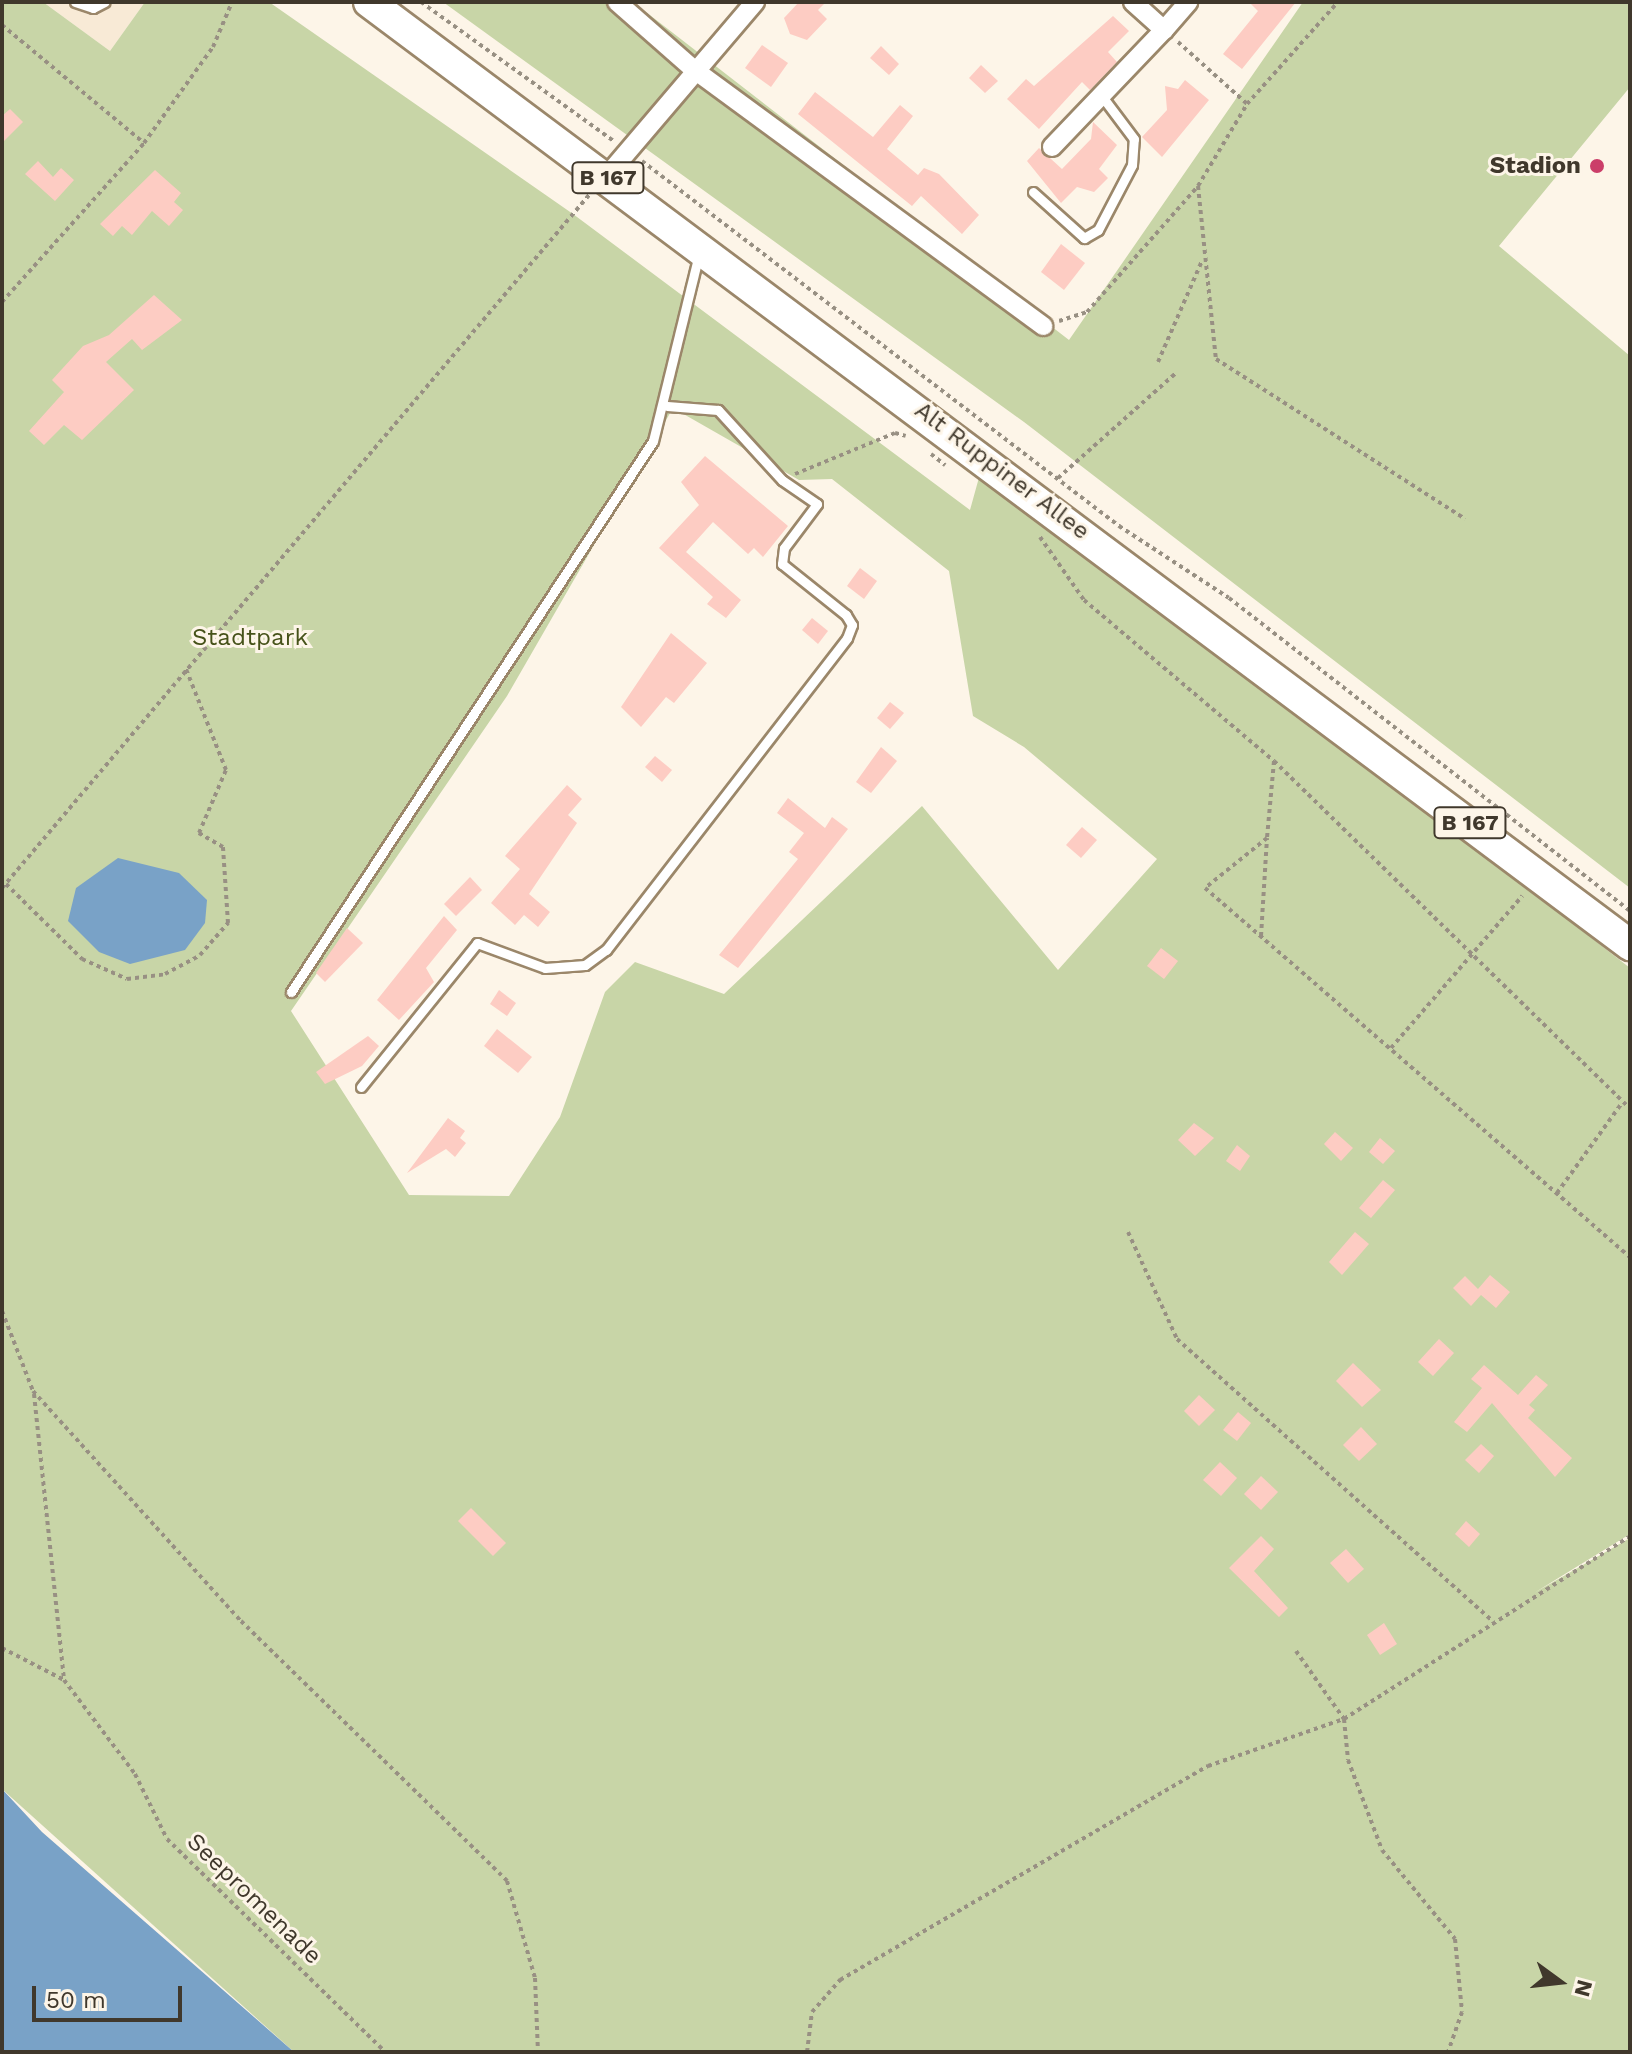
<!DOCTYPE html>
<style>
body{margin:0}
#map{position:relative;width:1632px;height:2054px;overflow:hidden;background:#fdf5e8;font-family:"Work Sans",sans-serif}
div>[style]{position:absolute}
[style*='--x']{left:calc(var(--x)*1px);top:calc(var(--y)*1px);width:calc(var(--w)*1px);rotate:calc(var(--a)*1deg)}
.industrial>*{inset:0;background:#f8ead6}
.green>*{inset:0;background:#c8d5a7}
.water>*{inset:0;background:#79a2c7}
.building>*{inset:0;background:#fdccc3}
.path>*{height:4px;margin-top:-2px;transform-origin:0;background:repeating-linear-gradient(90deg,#989083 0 4px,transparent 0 8px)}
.roads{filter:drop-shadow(2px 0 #9b876a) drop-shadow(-2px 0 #9b876a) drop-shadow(0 2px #9b876a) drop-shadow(0 -2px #9b876a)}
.service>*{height:9px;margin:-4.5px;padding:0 4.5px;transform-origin:4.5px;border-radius:4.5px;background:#fff}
.minor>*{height:18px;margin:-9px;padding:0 9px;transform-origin:9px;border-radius:9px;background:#fff}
.primary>*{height:30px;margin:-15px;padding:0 15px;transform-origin:15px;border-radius:15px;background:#fff}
.dots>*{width:22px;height:22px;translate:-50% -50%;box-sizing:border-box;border:4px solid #fdf5e8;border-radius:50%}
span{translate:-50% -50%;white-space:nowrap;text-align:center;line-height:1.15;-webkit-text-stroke:6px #fdf5e8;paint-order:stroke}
.shield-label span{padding:2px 6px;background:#fdf5e8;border:2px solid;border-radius:6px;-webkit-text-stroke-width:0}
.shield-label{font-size:22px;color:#40382c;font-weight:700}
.poi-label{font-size:24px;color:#40382c;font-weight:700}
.right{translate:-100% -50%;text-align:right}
.street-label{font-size:24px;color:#40382c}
.park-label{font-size:24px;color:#465219}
.frame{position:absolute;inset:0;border:4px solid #40382c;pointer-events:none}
.north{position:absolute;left:1520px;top:1942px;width:80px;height:80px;-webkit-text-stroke:6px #fdf5e8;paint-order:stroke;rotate:105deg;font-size:22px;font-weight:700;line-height:32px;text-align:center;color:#40382c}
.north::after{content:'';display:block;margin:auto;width:28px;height:36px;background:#40382c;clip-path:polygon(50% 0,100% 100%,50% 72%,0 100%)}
.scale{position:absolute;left:32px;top:1986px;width:150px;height:36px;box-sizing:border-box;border:4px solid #40382c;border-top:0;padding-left:10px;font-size:24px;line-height:28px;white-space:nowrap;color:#40382c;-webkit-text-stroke:6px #fdf5e8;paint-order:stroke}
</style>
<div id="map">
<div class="industrial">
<i style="clip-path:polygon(43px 2px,145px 2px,110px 51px)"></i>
</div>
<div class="green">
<i style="clip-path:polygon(evenodd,2px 2px,43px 2px,110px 51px,145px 2px,269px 2px,573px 214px,970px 510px,983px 463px,1630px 968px,1630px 1534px,1534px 1593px,1630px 1538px,1630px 2052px,294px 2052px,2px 1789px,2px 2px,673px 408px,799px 480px,832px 479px,949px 571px,973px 716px,1024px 747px,1157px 859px,1058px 970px,922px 806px,724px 994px,635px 962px,605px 992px,560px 1117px,509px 1196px,409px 1195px,291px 1011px,507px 696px,673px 408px)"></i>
<i style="clip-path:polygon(443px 2px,633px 2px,1069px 340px,1303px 2px,1630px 2px,1630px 87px,1499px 246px,1630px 356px,1630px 888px,1024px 422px)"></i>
</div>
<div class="water">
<i style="clip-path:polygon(118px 858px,179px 873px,207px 900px,205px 923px,185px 950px,130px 964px,99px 952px,68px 921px,76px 888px)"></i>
<i style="clip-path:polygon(2px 1789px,42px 1832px,294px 2052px,2px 2052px)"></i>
</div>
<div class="building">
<i style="clip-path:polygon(799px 2px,826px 2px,818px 10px,827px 19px,807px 40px,790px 34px,784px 18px)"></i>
<i style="clip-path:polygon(1249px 2px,1296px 2px,1242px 69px,1223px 54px,1258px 11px)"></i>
<i style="clip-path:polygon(1113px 16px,1129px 31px,1108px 52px,1117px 62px,1090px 90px,1082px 82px,1039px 129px,1007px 99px,1026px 79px,1034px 86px)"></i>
<i style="clip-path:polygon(762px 45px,788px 63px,771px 87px,745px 68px)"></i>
<i style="clip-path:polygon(881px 46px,899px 64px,889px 75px,870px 58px)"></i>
<i style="clip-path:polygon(981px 65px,998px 81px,985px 93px,969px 78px)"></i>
<i style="clip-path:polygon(1185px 80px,1209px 100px,1162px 157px,1142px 137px,1167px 110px,1165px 86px,1178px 89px)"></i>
<i style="clip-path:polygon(815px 92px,873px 137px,900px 105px,913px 116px,887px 149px,918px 175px,924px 168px,939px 174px,979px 215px,962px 234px,921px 196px,912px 206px,798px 114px)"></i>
<i style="clip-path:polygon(10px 109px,23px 122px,2px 143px,2px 116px)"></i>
<i style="clip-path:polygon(1093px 122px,1117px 145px,1099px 169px,1108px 178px,1094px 192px,1077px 187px,1061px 203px,1027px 161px,1039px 148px,1062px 169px,1091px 139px)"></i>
<i style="clip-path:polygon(38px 161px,53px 177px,61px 168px,74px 180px,55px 201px,25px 174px)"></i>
<i style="clip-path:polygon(155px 170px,181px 193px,174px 202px,183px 210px,169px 226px,152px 211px,132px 235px,122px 226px,113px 236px,100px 224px)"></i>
<i style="clip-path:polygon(1061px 244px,1085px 263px,1064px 290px,1041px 272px)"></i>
<i style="clip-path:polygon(154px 295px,182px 320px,142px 350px,132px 339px,106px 362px,134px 390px,82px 440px,64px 425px,44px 445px,29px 431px,64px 392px,52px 380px,83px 346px,109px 335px)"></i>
<i style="clip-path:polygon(705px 456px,788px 526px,763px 557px,754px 548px,748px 554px,713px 522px,686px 552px,741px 600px,726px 618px,707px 604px,713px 597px,659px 548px,699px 505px,681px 482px)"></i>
<i style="clip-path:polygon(860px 568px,877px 581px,864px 599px,847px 586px)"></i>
<i style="clip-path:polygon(812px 618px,828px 631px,818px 644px,802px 630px)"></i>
<i style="clip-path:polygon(671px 633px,707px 663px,674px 703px,666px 697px,641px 727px,621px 707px)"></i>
<i style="clip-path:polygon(890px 702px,904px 713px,890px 729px,877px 718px)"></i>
<i style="clip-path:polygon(881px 747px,897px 761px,871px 793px,856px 782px)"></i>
<i style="clip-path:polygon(655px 756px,672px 770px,662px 782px,645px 767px)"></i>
<i style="clip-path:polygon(567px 785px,582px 799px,568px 815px,577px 823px,529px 894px,550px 912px,538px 927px,524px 915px,515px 925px,491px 903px,520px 869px,505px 856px)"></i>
<i style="clip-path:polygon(788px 798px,825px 828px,832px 817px,848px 829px,738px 968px,719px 955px,798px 859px,789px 852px,804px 833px,777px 813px)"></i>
<i style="clip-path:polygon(1082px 827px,1097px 840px,1081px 858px,1066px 845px)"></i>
<i style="clip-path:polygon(470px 877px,482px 890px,456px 916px,444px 904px)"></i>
<i style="clip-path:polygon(444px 916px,457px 930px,426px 968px,434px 982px,399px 1020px,377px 1000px)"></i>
<i style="clip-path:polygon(347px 928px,363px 943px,325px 982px,316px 973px)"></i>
<i style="clip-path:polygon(1161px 948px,1178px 961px,1164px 979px,1147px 966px)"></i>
<i style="clip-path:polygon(499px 990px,516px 1003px,507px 1016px,490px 1004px)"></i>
<i style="clip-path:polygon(497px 1029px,532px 1057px,518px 1073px,484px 1046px)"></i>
<i style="clip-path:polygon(368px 1036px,379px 1046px,362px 1066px,325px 1084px,316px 1072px)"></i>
<i style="clip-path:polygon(448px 1118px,465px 1131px,460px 1138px,466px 1143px,455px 1157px,446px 1149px,407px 1173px)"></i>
<i style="clip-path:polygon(1194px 1123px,1214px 1138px,1195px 1156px,1178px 1140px)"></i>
<i style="clip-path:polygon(1335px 1132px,1353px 1148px,1341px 1161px,1324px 1144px)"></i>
<i style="clip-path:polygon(1380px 1138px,1395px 1151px,1383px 1164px,1369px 1152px)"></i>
<i style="clip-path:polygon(1237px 1145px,1250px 1156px,1240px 1171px,1226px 1161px)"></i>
<i style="clip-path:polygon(1383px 1180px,1395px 1190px,1371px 1218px,1359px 1208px)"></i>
<i style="clip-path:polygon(1355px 1232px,1369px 1244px,1342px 1275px,1329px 1262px)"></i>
<i style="clip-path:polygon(1490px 1275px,1510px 1292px,1496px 1308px,1481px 1295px,1471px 1306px,1453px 1288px,1465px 1276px,1478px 1289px)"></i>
<i style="clip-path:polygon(1439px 1339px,1454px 1353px,1433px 1376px,1418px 1362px)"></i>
<i style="clip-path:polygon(1353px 1363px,1381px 1390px,1362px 1407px,1336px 1381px)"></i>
<i style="clip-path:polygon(1484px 1365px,1518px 1395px,1536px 1375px,1548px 1385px,1529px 1405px,1535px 1410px,1528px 1418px,1572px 1458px,1555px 1477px,1492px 1403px,1467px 1432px,1454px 1422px,1482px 1388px,1471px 1379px)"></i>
<i style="clip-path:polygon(1199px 1395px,1215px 1410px,1199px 1426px,1184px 1411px)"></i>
<i style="clip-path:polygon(1238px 1412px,1251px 1423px,1237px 1441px,1223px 1430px)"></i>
<i style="clip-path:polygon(1361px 1427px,1377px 1444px,1359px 1461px,1343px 1445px)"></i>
<i style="clip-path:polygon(1481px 1444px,1494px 1456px,1479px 1473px,1465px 1460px)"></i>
<i style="clip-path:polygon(1220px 1462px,1237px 1478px,1221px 1496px,1203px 1480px)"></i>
<i style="clip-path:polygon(1261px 1476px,1278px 1492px,1261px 1510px,1244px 1494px)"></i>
<i style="clip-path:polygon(471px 1508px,506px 1543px,493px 1556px,458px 1521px)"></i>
<i style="clip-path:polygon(1466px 1521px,1480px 1534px,1469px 1547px,1455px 1534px)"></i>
<i style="clip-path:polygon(1261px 1536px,1274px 1549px,1254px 1571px,1288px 1608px,1279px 1617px,1229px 1568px)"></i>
<i style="clip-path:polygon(1346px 1549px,1364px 1569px,1348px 1583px,1330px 1563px)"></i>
<i style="clip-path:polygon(1384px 1623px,1397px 1644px,1380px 1655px,1367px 1635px)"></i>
</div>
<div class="path">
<i style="--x:421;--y:2;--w:239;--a:35.8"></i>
<i style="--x:2;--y:25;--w:185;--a:39.7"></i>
<i style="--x:1178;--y:42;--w:93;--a:41.9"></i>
<i style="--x:1247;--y:104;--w:137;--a:-48.3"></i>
<i style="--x:642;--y:161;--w:601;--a:37.42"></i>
<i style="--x:1119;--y:526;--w:131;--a:33.2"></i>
<i style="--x:1229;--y:598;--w:509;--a:37.97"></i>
<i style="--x:1198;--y:186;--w:174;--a:84.1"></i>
<i style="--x:1216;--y:359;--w:296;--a:32.7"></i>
<i style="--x:2;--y:302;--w:213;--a:-48.2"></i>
<i style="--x:144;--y:143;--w:118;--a:-54.3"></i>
<i style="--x:213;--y:47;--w:49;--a:-67.1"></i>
<i style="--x:1059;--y:321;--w:29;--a:-18"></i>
<i style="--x:1087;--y:312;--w:168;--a:-48.6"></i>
<i style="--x:1198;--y:186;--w:96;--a:-59.1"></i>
<i style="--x:1158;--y:362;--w:110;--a:-66.5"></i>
<i style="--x:931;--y:454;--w:18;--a:38"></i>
<i style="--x:795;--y:474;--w:108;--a:-22.3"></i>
<i style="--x:895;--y:433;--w:11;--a:15"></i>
<i style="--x:1058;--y:478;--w:158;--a:-41.7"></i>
<i style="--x:1040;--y:537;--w:77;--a:55.1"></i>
<i style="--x:1084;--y:600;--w:249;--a:40.3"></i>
<i style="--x:1274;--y:761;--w:77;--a:95.2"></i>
<i style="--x:1267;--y:838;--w:80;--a:141.1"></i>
<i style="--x:1205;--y:888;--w:563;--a:40.97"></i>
<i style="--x:1274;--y:761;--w:498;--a:44.3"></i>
<i style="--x:6;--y:884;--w:107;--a:44.6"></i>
<i style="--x:82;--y:959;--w:49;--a:24"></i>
<i style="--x:127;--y:979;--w:38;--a:-7"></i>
<i style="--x:165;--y:974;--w:40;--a:-28"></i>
<i style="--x:200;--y:955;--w:43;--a:-48.8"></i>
<i style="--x:228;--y:923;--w:76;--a:-93.8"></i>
<i style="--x:223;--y:847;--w:28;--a:-150"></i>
<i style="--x:199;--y:833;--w:69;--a:-66.8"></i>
<i style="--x:226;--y:770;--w:109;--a:-111.6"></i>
<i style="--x:2;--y:888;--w:910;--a:-49.73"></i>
<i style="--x:1261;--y:936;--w:98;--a:-86.5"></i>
<i style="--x:1391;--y:1048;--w:201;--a:-49.2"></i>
<i style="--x:1557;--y:1193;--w:111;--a:-54.2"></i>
<i style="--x:1128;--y:1232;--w:118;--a:65.4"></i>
<i style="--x:1177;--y:1339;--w:421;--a:41.8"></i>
<i style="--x:2;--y:1311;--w:86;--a:68.8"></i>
<i style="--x:33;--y:1391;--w:310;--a:47.9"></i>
<i style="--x:241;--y:1621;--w:372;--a:44.3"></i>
<i style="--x:507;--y:1881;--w:101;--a:73.9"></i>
<i style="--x:535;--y:1978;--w:74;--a:87.7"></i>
<i style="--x:34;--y:1394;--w:288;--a:84"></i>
<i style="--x:64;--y:1680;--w:118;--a:52.9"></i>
<i style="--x:135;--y:1774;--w:72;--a:63.8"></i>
<i style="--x:167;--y:1839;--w:305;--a:44.3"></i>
<i style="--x:2;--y:1648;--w:70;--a:27.3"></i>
<i style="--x:1296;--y:1651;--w:83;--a:54.8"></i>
<i style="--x:1344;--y:1719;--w:41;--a:84.4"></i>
<i style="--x:1348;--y:1760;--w:96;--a:69.3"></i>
<i style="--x:1382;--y:1850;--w:115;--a:50.6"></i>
<i style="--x:1455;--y:1939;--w:73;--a:84.5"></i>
<i style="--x:1462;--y:2012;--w:42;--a:109.3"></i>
<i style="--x:807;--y:2052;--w:40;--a:-82.9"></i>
<i style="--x:812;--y:2012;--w:43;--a:-48.8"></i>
<i style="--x:840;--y:1980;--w:426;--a:-30.2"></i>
<i style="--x:1208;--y:1766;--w:144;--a:-19.1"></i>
<i style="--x:1344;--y:1719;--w:340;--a:-32.6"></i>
</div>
<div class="roads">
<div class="service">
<i style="--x:75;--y:2;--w:19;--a:18"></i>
<i style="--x:93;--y:8;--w:13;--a:-27"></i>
<i style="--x:1033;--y:192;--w:69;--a:42"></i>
<i style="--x:1084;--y:238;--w:16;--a:-30"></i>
<i style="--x:1098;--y:230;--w:73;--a:-62.4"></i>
<i style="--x:1132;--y:165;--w:26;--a:-86"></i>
<i style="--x:1134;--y:139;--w:55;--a:-126.9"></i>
<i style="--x:291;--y:992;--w:659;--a:-56.7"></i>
<i style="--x:653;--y:441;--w:193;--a:-76.2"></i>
<i style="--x:361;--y:1087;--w:185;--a:-51.1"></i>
<i style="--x:477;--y:943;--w:72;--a:20.2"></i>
<i style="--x:545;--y:968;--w:40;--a:-4.3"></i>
<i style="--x:585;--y:965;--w:26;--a:-36"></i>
<i style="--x:606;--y:950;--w:394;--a:-52.3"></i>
<i style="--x:847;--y:638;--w:14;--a:-69"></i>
<i style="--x:852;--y:625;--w:12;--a:-121"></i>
<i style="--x:846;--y:615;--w:82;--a:-141.4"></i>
<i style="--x:782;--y:564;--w:16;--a:-83"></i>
<i style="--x:784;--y:548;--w:55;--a:-53.1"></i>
<i style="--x:817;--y:504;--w:42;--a:-145.6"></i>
<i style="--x:782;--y:480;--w:95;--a:-132.4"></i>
<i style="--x:718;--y:410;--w:51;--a:-175.5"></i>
</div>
<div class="minor">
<i style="--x:617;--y:2;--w:100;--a:41.3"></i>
<i style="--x:692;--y:68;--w:436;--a:36.3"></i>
<i style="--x:1133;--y:2;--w:42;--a:42.1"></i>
<i style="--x:1164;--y:30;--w:37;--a:-49"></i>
<i style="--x:1052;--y:147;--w:162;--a:-46.3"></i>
<i style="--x:606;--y:177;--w:230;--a:-49.6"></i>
</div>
<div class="primary">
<i style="--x:369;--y:2;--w:1575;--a:36.79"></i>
</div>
</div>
<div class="dots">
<i style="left:1597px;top:166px;background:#cb3e69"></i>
</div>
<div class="shield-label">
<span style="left:608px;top:178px">B 167</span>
<span style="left:1470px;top:823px">B 167</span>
</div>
<div class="poi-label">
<span class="right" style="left:1581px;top:166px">Stadion</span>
</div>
<div class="street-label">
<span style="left:1002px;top:471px;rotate:37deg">Alt Ruppiner Allee</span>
<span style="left:254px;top:1899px;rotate:44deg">Seepromenade</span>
</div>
<div class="park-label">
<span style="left:250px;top:638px">Stadtpark</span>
</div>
<div class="frame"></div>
<div class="north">N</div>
<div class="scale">50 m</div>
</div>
